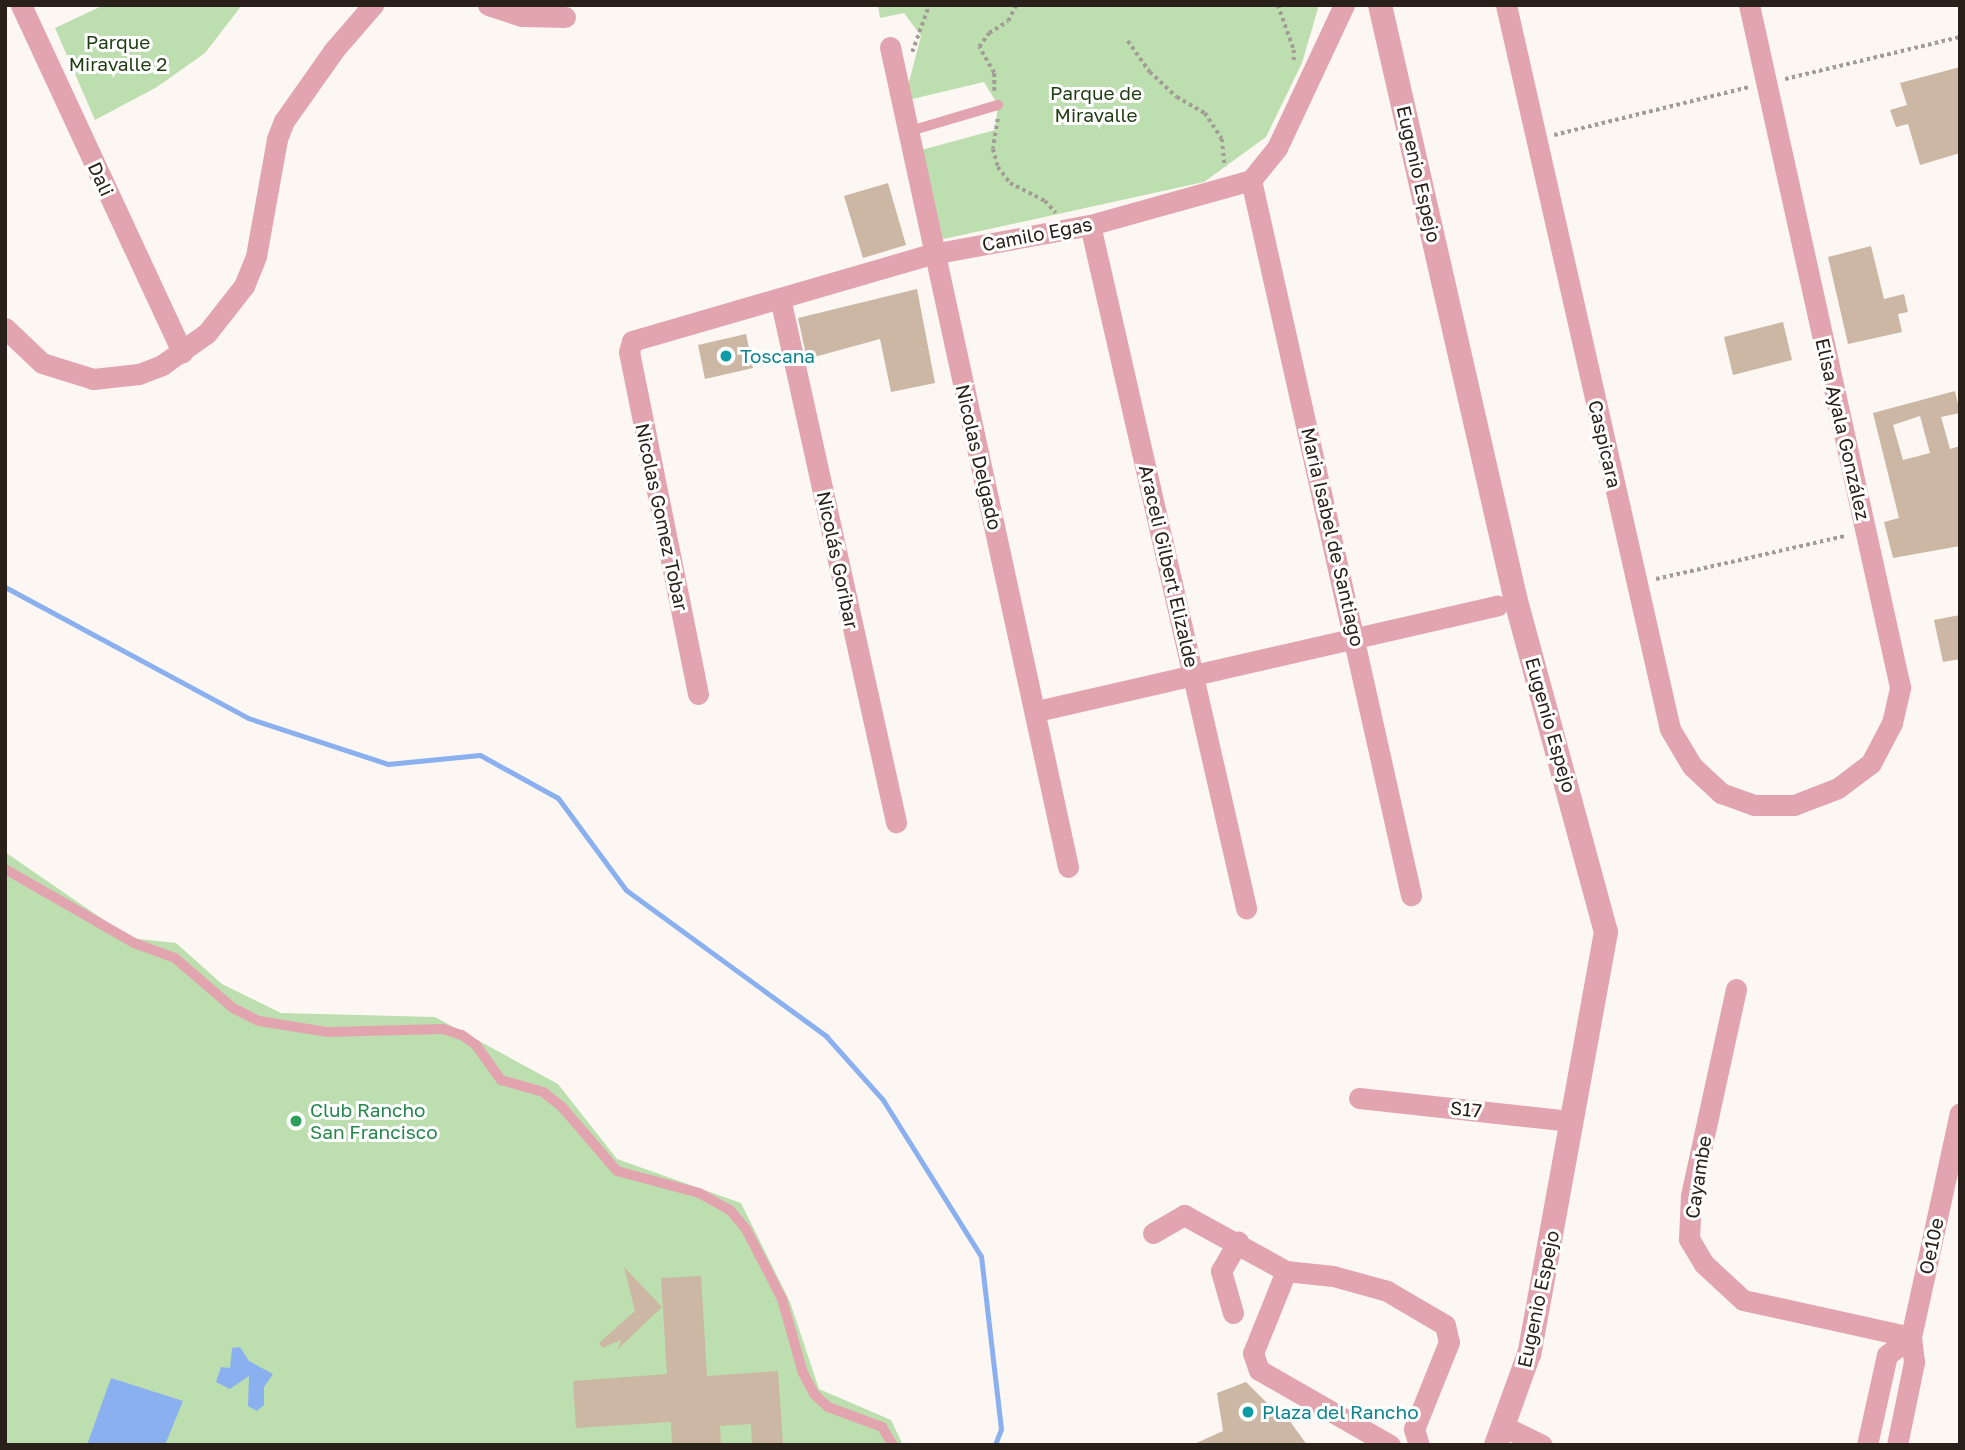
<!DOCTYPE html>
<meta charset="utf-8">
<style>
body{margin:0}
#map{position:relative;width:1965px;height:1450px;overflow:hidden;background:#fcf7f3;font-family:"Golos Text",sans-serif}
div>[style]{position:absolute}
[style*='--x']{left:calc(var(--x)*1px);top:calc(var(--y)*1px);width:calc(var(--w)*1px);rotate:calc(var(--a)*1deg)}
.green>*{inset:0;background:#bddfaf}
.water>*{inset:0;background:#8ab0ef}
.stream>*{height:5px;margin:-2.5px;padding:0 2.5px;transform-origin:2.5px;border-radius:2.5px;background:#8ab0ef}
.building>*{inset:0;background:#cbb7a3}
.path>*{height:3.5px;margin-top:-1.75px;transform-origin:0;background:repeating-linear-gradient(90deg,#a29c97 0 3.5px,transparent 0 7px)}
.service>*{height:10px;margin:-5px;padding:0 5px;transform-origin:5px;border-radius:5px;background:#e2a5af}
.minor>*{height:21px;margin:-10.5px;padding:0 10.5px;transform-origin:10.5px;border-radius:10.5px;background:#e2a5af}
.tertiary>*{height:24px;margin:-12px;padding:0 12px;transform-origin:12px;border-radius:12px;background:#e2a5af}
.dots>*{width:19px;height:19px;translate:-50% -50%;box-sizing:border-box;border:4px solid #fff;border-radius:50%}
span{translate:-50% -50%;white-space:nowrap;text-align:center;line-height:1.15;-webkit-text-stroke:6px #fff;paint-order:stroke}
.park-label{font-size:19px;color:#1e3c10}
.street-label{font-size:19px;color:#282019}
.culture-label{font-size:19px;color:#0d838f}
.left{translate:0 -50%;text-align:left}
.leisure-label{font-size:19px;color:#27864d}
.frame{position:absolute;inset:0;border:7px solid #282019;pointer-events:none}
</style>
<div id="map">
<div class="green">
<i style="clip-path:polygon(104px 5px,242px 5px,205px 53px,157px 87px,95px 120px,55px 28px)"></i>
<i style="clip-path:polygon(878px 5px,1319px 5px,1302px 63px,1266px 137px,1204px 182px,939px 240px,914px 152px,995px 130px,998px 105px,984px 82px,904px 101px,921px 36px,904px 13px,880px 18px)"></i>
<i style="clip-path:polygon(5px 852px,130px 938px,176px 943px,222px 984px,281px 1013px,435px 1017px,558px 1084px,617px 1159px,741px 1203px,790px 1302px,819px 1389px,891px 1420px,903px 1445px,5px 1445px)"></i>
</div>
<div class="water">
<i style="clip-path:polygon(240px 1347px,249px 1361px,273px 1374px,264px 1387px,264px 1405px,257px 1411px,248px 1406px,249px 1376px,230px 1389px,216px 1382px,221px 1367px,230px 1368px,232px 1348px)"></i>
<i style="clip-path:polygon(111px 1378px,183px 1401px,165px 1445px,87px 1445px)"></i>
</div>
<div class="stream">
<i style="--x:5;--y:587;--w:276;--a:28.3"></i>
<i style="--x:248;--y:718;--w:147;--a:18.2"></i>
<i style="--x:388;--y:764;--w:92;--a:-5.6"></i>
<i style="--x:480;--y:755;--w:89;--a:28.9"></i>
<i style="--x:558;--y:798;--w:114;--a:53.5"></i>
<i style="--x:626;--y:890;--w:248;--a:36.1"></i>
<i style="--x:826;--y:1036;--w:86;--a:48.3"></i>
<i style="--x:883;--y:1100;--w:184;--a:57.9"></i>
<i style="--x:981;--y:1256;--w:174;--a:83.4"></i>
<i style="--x:1001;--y:1429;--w:17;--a:111"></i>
</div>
<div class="building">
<i style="clip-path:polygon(1960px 67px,1960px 153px,1920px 165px,1908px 124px,1896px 127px,1890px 110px,1907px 105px,1900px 83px)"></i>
<i style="clip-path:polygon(888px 183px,906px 245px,863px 258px,844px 196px)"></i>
<i style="clip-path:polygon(1871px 246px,1884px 299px,1904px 294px,1908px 312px,1898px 314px,1902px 332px,1848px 344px,1828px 257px)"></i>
<i style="clip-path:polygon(917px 289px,935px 383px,891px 392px,880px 339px,807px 359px,798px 318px)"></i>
<i style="clip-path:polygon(1783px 322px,1792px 360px,1733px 375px,1724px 337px)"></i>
<i style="clip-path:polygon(746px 334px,753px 368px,705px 379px,698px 345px)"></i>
<i style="clip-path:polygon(evenodd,1955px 391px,1960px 413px,1941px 417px,1950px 449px,1960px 446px,1960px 546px,1893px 558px,1884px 522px,1899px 518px,1873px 413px,1955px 391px,1920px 416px,1930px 453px,1903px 460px,1893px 425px,1920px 416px)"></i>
<i style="clip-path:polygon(1960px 615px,1960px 659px,1943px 662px,1934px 620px)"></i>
<i style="clip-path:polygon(624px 1267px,662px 1307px,618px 1349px,621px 1340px,602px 1348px,599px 1343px,635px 1311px)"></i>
<i style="clip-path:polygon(701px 1276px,707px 1376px,778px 1371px,783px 1445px,752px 1445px,751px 1424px,720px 1426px,721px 1445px,672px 1445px,671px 1422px,576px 1428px,573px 1381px,667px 1374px,661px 1278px)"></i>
<i style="clip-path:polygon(1246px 1382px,1278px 1414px,1282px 1410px,1307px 1445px,1192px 1445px,1223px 1431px,1217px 1393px)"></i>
</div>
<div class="path">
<i style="--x:1278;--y:5;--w:48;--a:70.4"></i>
<i style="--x:1294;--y:50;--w:14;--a:90"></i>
<i style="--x:1128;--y:41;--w:38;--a:55"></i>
<i style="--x:1150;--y:72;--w:37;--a:43"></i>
<i style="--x:1177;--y:97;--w:32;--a:30"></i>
<i style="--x:1205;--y:113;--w:31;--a:57"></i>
<i style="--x:1222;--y:139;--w:28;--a:84"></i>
<i style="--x:912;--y:52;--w:50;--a:-70.1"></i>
<i style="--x:1785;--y:79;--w:180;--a:-13.5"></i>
<i style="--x:994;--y:91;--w:18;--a:-90"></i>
<i style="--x:994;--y:73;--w:30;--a:-120"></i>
<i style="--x:979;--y:47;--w:17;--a:-54"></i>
<i style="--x:989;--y:33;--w:22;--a:-32"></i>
<i style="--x:1008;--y:21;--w:18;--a:-63"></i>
<i style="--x:998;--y:119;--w:30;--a:99"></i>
<i style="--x:993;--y:149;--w:19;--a:74"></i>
<i style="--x:998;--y:167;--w:20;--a:53"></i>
<i style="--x:1010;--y:183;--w:39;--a:27"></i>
<i style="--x:1045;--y:201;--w:16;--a:47"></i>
<i style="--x:1554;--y:135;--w:202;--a:-13.8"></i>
<i style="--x:1656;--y:579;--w:195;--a:-12.8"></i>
</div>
<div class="service">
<i style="--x:910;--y:131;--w:92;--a:-16.5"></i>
<i style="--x:5;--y:869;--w:149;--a:29.8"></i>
<i style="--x:134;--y:943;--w:44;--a:20.1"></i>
<i style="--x:175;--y:958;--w:77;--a:40.8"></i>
<i style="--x:233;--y:1008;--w:29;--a:27"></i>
<i style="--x:259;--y:1021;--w:70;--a:9.1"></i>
<i style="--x:328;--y:1032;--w:115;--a:-1.5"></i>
<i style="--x:443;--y:1029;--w:20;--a:18"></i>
<i style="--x:462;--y:1035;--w:17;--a:36"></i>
<i style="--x:476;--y:1045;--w:43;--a:54.5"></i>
<i style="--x:501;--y:1080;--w:44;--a:15.9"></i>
<i style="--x:543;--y:1092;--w:24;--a:38"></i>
<i style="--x:562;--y:1107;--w:84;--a:49.3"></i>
<i style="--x:617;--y:1171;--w:85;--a:15"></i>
<i style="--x:699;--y:1193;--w:35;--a:29"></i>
<i style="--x:730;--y:1210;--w:25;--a:50"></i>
<i style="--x:746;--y:1229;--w:79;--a:62.8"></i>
<i style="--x:782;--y:1299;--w:77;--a:74.2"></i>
<i style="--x:803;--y:1373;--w:24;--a:62"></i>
<i style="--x:814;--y:1394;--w:19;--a:43"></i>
<i style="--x:828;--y:1407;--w:58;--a:20.3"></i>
<i style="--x:882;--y:1427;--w:21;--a:59"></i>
</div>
<div class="minor">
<i style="--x:21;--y:5;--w:383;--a:65.1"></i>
<i style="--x:488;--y:5;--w:35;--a:18"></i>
<i style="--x:521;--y:16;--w:44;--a:1.3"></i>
<i style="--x:1506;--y:5;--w:742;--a:77.24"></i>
<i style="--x:1670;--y:729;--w:43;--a:59.3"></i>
<i style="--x:1692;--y:766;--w:40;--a:43"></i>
<i style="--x:1721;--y:793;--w:35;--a:20"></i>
<i style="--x:1754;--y:805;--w:40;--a:0"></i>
<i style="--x:1794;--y:805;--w:47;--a:-21.1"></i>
<i style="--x:1838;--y:788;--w:41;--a:-37.1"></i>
<i style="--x:1871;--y:763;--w:45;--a:-62.3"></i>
<i style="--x:1892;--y:723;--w:37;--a:-77"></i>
<i style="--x:1900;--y:687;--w:699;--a:-102.48"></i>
<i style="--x:890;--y:47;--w:839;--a:77.75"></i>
<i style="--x:1251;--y:180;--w:733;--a:77.39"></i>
<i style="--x:1090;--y:225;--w:701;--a:77.13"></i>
<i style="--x:780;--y:298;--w:537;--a:77.52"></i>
<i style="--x:5;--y:328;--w:51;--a:43.4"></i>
<i style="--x:42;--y:363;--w:53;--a:17.4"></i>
<i style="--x:93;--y:379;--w:46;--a:-6.2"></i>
<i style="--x:139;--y:374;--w:25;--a:-21"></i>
<i style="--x:162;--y:365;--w:55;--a:-35.4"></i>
<i style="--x:207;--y:333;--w:60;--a:-51.8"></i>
<i style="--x:244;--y:286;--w:32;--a:-68"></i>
<i style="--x:256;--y:256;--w:119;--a:-79.8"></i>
<i style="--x:277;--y:139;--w:19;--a:-69"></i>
<i style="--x:284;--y:121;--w:87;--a:-54.8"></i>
<i style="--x:334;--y:50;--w:60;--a:-49.1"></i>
<i style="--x:698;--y:694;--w:349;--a:-101.4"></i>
<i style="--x:629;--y:352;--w:11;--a:-75"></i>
<i style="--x:632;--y:341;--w:312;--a:-16.2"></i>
<i style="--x:932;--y:254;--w:161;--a:-10.4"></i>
<i style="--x:1090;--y:225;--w:167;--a:-15.6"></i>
<i style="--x:1251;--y:180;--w:41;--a:-50.9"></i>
<i style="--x:1277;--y:148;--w:158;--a:-64.9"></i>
<i style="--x:1037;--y:711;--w:472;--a:-12.9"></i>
<i style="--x:1736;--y:989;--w:212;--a:102.3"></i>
<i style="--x:1691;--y:1196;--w:43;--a:92.7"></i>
<i style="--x:1689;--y:1239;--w:29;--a:59"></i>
<i style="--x:1704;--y:1264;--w:53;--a:42.7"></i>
<i style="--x:1743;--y:1300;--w:172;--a:12.4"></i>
<i style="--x:1359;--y:1098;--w:214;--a:6.2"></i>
<i style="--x:1153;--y:1233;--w:36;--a:-30"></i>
<i style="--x:1184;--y:1215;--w:116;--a:28.8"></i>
<i style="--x:1286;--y:1271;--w:47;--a:6.1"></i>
<i style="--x:1333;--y:1276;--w:56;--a:15.5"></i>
<i style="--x:1387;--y:1291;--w:67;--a:30.4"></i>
<i style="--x:1445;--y:1325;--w:17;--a:77"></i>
<i style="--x:1449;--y:1342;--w:94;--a:111.9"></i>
<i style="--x:1414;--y:1429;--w:17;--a:73"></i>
<i style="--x:1286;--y:1271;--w:88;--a:111.9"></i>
<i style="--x:1253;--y:1353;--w:18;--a:71"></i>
<i style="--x:1259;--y:1370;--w:151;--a:29.8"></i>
<i style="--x:1233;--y:1313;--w:44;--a:-105.9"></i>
<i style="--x:1221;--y:1271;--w:34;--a:-60"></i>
<i style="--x:1505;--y:1427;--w:41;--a:25.9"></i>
<i style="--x:1867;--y:1445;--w:92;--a:-77.5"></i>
<i style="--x:1887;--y:1355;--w:30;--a:-37"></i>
<i style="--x:1897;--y:1445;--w:85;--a:-78.4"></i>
<i style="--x:1914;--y:1362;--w:25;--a:-97"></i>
<i style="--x:1911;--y:1337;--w:229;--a:-77.7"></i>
</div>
<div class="tertiary">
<i style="--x:1380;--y:5;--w:611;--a:77.15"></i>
<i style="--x:1516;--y:601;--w:343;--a:74.8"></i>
<i style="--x:1606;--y:932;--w:429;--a:100.3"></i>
<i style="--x:1529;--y:1354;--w:97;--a:109.9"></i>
</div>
<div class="dots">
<i style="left:726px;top:356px;background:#0f9aa8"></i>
<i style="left:296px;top:1121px;background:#2e9e5b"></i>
<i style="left:1248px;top:1412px;background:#0f9aa8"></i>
</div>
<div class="park-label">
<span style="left:118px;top:53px">Parque<br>Miravalle 2</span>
<span style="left:1096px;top:104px">Parque de<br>Miravalle</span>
</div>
<div class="street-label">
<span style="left:1419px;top:174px;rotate:77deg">Eugenio Espejo</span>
<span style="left:101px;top:179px;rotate:65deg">Dali</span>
<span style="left:1037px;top:234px;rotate:-11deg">Camilo Egas</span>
<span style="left:1843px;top:429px;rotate:77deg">Elisa Ayala González</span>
<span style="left:1605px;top:444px;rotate:77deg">Caspicara</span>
<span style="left:979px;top:457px;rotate:77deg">Nicolas Delgado</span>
<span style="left:662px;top:517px;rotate:78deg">Nicolas Gomez Tobar</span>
<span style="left:1333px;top:537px;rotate:77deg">Maria Isabel de Santiago</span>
<span style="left:838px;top:560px;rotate:78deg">Nicolás Goribar</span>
<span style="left:1169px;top:566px;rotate:77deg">Araceli Gilbert Elizalde</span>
<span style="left:1551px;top:725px;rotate:74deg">Eugenio Espejo</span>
<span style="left:1466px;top:1109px;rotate:6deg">S17</span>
<span style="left:1698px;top:1177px;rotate:-81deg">Cayambe</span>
<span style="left:1931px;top:1246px;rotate:-78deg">Oe10e</span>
<span style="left:1538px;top:1299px;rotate:-78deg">Eugenio Espejo</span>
</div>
<div class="culture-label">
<span class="left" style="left:740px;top:356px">Toscana</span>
<span class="left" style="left:1262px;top:1412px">Plaza del Rancho</span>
</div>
<div class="leisure-label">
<span class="left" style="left:310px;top:1121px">Club Rancho<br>San Francisco</span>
</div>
<div class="frame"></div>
</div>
